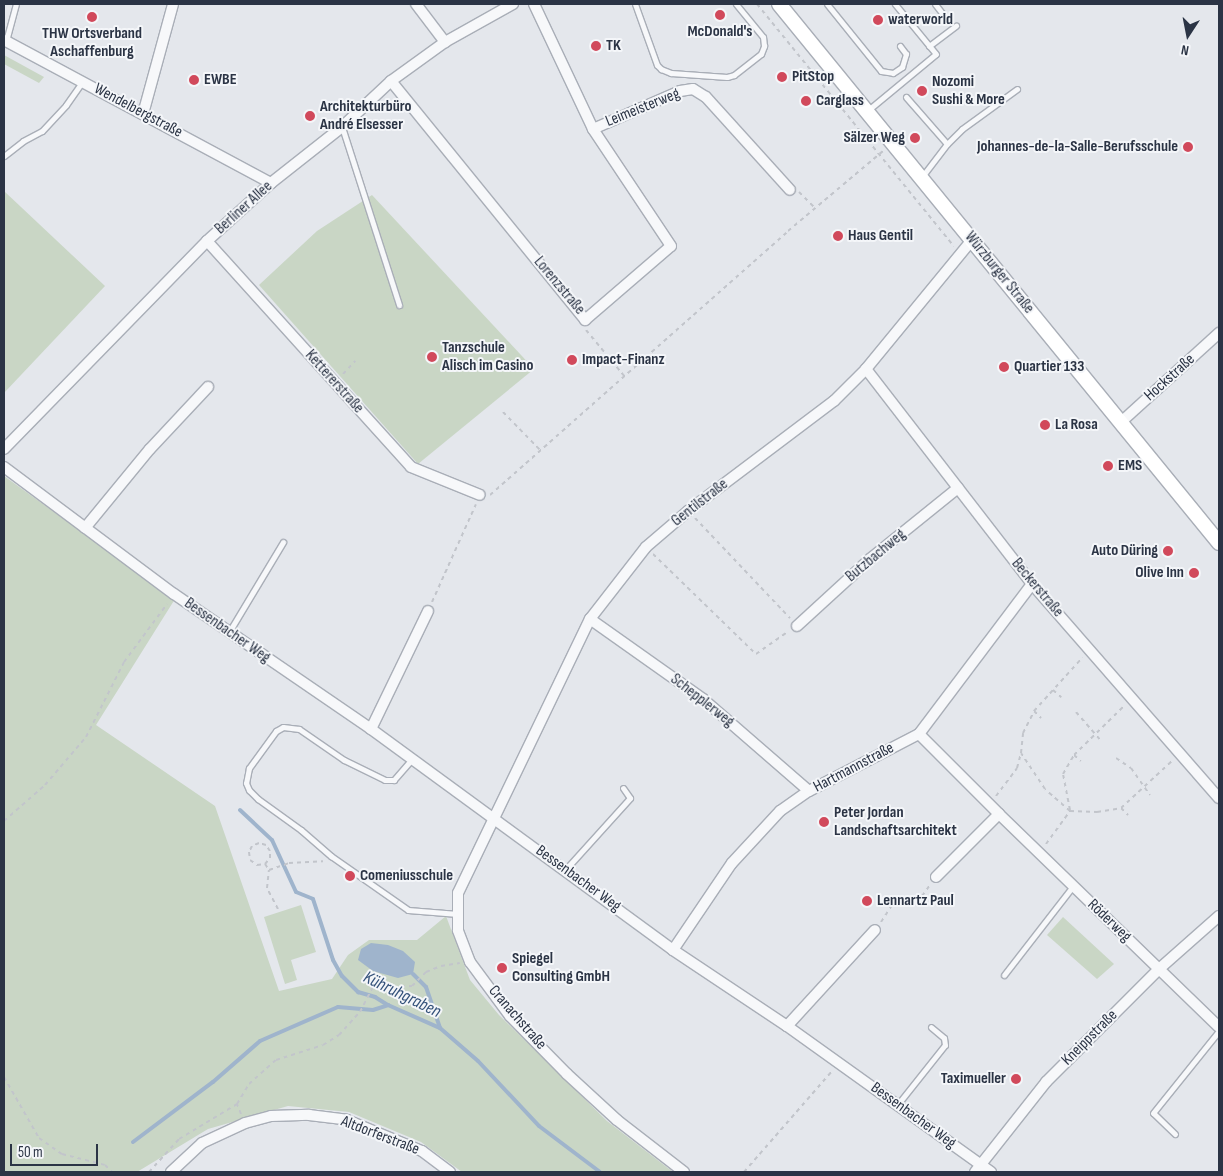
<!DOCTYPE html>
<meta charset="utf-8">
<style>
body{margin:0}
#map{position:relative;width:1223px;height:1176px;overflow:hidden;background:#e4e7ec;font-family:"Sofia Sans Condensed",sans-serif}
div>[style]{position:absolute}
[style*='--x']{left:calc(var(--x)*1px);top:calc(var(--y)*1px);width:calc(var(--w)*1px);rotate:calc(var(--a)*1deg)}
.green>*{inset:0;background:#c9d6c5}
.water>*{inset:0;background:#9fb4cc}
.stream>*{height:4px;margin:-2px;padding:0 2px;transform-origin:2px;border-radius:2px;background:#9fb4cc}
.path>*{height:2px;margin-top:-1px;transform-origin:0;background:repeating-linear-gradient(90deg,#c2c5cb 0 4px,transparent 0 8px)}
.roads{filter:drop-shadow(1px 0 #a9aeb7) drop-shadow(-1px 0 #a9aeb7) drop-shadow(0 1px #a9aeb7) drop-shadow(0 -1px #a9aeb7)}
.lane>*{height:5px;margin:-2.5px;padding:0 2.5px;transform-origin:2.5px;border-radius:2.5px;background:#f7f8fa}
.street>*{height:10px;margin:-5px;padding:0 5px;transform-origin:5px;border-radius:5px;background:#f7f8fa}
.secondary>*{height:14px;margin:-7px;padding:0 7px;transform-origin:7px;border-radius:7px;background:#fff}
.dots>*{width:14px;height:14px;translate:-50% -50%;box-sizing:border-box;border:2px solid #f4f6f9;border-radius:50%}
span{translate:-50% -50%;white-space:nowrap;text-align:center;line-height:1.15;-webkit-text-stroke:4px #f4f6f9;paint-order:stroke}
.poi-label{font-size:16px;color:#2b3445;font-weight:700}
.left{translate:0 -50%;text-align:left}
.right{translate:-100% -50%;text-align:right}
.street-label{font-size:16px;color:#2b3445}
.water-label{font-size:18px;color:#34527a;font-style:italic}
.frame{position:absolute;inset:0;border:5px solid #2b3445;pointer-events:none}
.north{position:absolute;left:1163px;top:10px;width:50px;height:50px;-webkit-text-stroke:4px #f4f6f9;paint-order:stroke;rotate:191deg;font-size:14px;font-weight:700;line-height:20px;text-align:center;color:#2b3445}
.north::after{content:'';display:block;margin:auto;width:18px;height:22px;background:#2b3445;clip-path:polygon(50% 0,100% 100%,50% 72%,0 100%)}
.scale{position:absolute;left:10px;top:1144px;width:88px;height:22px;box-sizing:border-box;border:2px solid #2b3445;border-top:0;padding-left:6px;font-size:15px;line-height:18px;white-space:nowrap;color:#2b3445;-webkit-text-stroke:4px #f4f6f9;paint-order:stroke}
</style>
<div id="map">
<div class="green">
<i style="clip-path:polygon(4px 55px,44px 77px,39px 83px,4px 64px)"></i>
<i style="clip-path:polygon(4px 191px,105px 286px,4px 393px)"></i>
<i style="clip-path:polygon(372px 195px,534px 369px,418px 464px,259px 285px,317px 231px)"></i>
<i style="clip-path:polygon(4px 476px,175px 599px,96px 725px,215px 806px,279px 991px,332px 979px,348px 955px,369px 940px,417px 940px,446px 916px,470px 980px,499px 1015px,607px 1121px,673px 1172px,462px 1172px,421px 1142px,349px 1112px,288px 1106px,208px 1129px,137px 1172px,4px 1172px)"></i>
<i style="clip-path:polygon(301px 905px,316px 952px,291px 960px,297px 980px,285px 984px,264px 917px)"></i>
<i style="clip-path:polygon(1063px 917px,1114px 964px,1097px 979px,1047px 935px)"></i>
</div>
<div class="water">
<i style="clip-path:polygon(371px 943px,388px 945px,403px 951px,415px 962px,413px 974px,398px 978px,373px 971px,358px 960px,361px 949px)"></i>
</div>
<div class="stream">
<i style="--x:240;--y:810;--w:44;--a:43.2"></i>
<i style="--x:272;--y:840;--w:57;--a:65.2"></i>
<i style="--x:296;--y:892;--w:18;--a:22"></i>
<i style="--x:313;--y:899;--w:64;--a:71.8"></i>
<i style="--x:333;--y:960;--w:18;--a:61"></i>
<i style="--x:342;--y:976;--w:23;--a:45"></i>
<i style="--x:358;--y:992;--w:18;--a:16"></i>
<i style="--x:375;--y:997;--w:15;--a:32"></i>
<i style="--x:388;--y:1005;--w:57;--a:23.9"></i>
<i style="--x:440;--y:1028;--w:50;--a:41"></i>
<i style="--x:478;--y:1061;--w:89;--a:46.8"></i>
<i style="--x:539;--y:1126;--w:76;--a:37"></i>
<i style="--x:413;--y:974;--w:18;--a:45"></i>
<i style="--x:426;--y:987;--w:43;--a:71.1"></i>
<i style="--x:133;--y:1142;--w:100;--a:-36.9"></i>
<i style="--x:213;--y:1082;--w:62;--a:-41.1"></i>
<i style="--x:260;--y:1041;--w:85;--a:-23.6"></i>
<i style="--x:338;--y:1007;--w:35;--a:5"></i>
<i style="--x:373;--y:1010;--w:16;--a:-18"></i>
</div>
<div class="path">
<i style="--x:757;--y:4;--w:312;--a:50.9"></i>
<i style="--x:799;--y:192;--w:23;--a:45"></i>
<i style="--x:586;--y:330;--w:61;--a:50.3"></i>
<i style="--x:343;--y:374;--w:18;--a:-47"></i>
<i style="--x:503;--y:412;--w:54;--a:45.7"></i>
<i style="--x:490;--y:495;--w:398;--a:-41.5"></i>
<i style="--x:788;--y:231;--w:124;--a:-40.1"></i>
<i style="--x:695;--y:518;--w:138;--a:46.5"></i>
<i style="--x:653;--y:554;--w:144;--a:44.2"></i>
<i style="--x:756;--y:654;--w:39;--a:-35"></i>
<i style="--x:432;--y:602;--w:107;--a:-65.8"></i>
<i style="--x:1053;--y:690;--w:11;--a:41"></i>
<i style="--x:1034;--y:711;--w:10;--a:45"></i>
<i style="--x:1076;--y:712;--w:38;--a:49"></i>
<i style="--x:1074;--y:755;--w:9;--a:41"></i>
<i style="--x:1116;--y:758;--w:18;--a:34"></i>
<i style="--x:1131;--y:768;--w:33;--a:55"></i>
<i style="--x:996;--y:796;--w:35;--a:-53"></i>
<i style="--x:1017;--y:768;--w:16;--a:-75"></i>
<i style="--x:1121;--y:808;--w:10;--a:45"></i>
<i style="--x:1070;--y:810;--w:37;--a:-101"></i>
<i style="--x:1063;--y:774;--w:22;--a:-60"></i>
<i style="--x:1074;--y:755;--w:71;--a:-44.4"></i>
<i style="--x:1070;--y:811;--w:33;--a:-139"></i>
<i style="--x:1045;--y:789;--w:43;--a:-123.7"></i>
<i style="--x:1021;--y:753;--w:20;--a:-84"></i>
<i style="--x:1023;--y:733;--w:25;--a:-63"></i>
<i style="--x:1034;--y:711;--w:72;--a:-47.8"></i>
<i style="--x:4;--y:821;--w:55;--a:-41.3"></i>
<i style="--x:45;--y:785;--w:63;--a:-49.5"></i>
<i style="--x:86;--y:737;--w:84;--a:-63.1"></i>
<i style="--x:124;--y:662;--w:72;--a:-53.4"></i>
<i style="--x:1046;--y:844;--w:41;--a:-54"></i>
<i style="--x:1070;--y:811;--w:27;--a:2"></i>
<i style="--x:1097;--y:812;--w:24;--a:-9"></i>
<i style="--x:1121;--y:808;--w:71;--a:-42.7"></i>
<i style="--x:265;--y:864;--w:8;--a:-50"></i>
<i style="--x:270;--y:858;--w:7;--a:-90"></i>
<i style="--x:270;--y:851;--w:7;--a:-124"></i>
<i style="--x:266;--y:845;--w:7;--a:-164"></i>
<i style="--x:259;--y:843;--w:8;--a:157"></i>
<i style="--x:252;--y:846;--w:7;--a:117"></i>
<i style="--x:249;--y:852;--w:8;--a:83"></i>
<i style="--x:250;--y:860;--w:9;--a:36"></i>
<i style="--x:257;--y:865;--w:8;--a:-7"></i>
<i style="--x:265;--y:864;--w:7;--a:56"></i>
<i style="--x:278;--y:909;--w:24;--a:-118"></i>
<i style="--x:267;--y:888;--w:18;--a:-84"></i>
<i style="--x:269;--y:870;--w:21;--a:-19"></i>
<i style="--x:289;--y:863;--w:34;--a:-3"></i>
<i style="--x:881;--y:922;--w:20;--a:-57"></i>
<i style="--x:892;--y:905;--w:31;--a:-17"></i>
<i style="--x:922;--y:896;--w:14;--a:-54"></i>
<i style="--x:4;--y:1077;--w:70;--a:60.2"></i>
<i style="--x:39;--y:1138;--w:28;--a:35"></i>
<i style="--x:62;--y:1154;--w:44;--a:14.3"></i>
<i style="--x:105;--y:1165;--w:10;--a:45"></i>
<i style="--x:241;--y:1114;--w:11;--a:-112"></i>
<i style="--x:237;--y:1104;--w:23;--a:-59"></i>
<i style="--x:249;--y:1084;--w:36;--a:-42"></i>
<i style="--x:276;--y:1060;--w:49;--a:-17.7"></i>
<i style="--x:323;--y:1045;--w:19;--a:-32"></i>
<i style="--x:339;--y:1035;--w:31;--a:-48"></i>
<i style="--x:360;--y:1012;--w:33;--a:-63"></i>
<i style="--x:375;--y:983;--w:18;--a:13"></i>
<i style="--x:393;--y:987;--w:19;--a:-3"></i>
<i style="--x:412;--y:986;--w:20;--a:-45"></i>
<i style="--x:426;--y:972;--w:16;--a:-22"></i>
<i style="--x:441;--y:966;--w:19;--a:-9"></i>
<i style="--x:149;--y:1172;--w:45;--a:-47.7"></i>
<i style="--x:179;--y:1139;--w:68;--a:-31.1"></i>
<i style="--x:744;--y:1172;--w:134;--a:-48.9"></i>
</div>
<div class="roads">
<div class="lane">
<i style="--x:635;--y:4;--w:65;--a:70.2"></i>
<i style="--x:657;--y:65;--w:6;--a:45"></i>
<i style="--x:661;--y:69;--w:11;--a:22"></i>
<i style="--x:671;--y:73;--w:56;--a:4.1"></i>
<i style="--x:727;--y:77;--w:7;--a:-16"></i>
<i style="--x:734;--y:75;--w:34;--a:-38"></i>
<i style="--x:761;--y:54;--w:9;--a:-69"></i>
<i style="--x:764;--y:46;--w:9;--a:-96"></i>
<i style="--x:763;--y:37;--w:43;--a:-129.3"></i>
<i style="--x:827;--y:4;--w:86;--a:51.1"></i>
<i style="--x:881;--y:71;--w:12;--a:9"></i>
<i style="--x:893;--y:73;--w:11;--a:-34"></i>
<i style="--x:902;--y:67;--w:14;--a:-73"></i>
<i style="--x:906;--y:54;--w:10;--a:-127"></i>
<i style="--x:935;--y:4;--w:11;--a:52"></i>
<i style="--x:6;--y:41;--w:38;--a:-75"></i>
<i style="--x:929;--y:46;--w:34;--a:-37"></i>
<i style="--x:906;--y:97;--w:62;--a:48.9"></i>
<i style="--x:867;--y:111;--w:89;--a:-39.6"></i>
<i style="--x:936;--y:54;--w:65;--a:-129.4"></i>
<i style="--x:342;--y:127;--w:187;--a:72.2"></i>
<i style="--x:4;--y:156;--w:24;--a:-38"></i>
<i style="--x:23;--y:141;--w:21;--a:-28"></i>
<i style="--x:42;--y:131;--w:35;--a:-47"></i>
<i style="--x:66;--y:105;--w:28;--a:-55"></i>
<i style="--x:921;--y:178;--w:43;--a:-52.6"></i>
<i style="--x:947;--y:144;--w:21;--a:-45"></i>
<i style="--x:962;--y:129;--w:68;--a:-36"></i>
<i style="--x:229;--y:632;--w:105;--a:-59"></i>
<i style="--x:412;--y:759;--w:28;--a:131"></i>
<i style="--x:394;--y:780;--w:9;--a:180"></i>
<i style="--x:385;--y:780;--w:46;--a:-154"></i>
<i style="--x:344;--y:760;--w:55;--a:-145.4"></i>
<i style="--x:299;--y:729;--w:16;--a:-173"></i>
<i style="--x:283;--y:727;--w:8;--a:150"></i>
<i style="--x:276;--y:731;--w:46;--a:126.1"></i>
<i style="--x:249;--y:768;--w:15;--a:101"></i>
<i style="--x:246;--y:783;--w:8;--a:67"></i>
<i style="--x:249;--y:790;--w:13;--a:45"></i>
<i style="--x:258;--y:799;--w:53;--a:35.8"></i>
<i style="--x:301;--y:830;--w:40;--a:41"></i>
<i style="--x:331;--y:856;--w:94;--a:35"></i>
<i style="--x:408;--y:910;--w:50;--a:4.6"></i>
<i style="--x:565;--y:870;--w:97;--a:-47.9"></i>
<i style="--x:630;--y:798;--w:12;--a:-125"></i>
<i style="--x:1004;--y:975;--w:113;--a:-52.2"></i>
<i style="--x:898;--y:1104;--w:75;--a:-51.5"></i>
<i style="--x:945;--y:1045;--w:7;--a:-98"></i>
<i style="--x:944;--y:1038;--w:17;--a:-140"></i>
<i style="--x:1175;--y:1134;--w:30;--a:-136"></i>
<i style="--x:1153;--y:1113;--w:105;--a:-51.2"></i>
</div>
<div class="street">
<i style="--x:416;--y:4;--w:48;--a:52.7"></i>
<i style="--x:534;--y:4;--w:138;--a:64.7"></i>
<i style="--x:593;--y:129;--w:95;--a:-23.6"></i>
<i style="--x:680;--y:91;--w:13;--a:-9"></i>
<i style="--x:693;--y:89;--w:15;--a:32"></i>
<i style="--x:706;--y:97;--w:125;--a:47.9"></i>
<i style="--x:4;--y:40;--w:303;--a:28.2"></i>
<i style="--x:391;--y:81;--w:308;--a:50.9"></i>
<i style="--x:585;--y:320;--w:113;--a:-40.7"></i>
<i style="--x:671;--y:246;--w:141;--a:-123.7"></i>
<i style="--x:143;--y:114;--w:114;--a:-74.7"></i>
<i style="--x:207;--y:241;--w:304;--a:47.9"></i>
<i style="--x:411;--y:467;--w:74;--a:22.1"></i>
<i style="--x:866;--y:369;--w:272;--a:52.3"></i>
<i style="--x:1032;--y:584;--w:284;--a:48.9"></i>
<i style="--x:1120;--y:423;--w:134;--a:-42.3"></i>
<i style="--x:4;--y:449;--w:291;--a:-45.7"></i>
<i style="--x:207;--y:241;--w:86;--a:-42.2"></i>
<i style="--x:271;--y:183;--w:90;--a:-38.3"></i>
<i style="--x:342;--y:127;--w:67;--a:-43.2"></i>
<i style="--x:391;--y:81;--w:67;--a:-35.8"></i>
<i style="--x:445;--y:42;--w:78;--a:-29.2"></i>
<i style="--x:4;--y:467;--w:212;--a:36.8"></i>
<i style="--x:174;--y:594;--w:239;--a:34.4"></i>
<i style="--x:371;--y:729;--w:374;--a:36.2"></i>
<i style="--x:673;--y:950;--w:137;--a:33.7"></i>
<i style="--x:787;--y:1026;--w:251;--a:35.6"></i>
<i style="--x:85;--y:528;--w:102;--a:-50.6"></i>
<i style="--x:150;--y:449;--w:85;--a:-46.9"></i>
<i style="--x:590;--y:619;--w:138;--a:35.3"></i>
<i style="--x:703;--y:699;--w:140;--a:41"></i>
<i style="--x:797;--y:626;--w:99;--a:-42.5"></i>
<i style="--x:870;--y:559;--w:113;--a:-38.9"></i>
<i style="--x:371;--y:729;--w:131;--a:-64.2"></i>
<i style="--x:919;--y:734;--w:113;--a:45"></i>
<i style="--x:999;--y:814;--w:306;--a:44.1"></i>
<i style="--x:936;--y:877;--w:89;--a:-45"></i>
<i style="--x:673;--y:950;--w:105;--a:-55.9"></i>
<i style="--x:732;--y:863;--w:71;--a:-47.3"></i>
<i style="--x:780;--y:811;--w:35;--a:-35"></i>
<i style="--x:809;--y:791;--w:124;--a:-27.4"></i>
<i style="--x:919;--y:734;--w:188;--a:-53"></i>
<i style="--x:787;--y:1026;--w:130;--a:-47.5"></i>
<i style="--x:171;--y:1172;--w:42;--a:-43.1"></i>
<i style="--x:202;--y:1143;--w:47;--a:-24.9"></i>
<i style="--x:245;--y:1123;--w:27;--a:-15"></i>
<i style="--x:271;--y:1116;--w:38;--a:-2"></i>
<i style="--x:309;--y:1115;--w:38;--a:7"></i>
<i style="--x:347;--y:1120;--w:81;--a:22.5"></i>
<i style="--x:422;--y:1151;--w:35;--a:37"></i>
<i style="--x:684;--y:1172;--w:85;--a:-142.2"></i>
<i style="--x:617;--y:1120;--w:68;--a:-137.4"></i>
<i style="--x:567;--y:1074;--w:81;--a:-134.5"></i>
<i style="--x:510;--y:1016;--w:67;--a:-126.5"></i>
<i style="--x:470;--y:962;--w:34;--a:-111"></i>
<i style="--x:458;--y:930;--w:37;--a:-90"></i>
<i style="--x:458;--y:893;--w:304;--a:-64.3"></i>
<i style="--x:590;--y:619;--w:91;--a:-52.1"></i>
<i style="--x:646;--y:547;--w:55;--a:-40.6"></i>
<i style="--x:688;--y:511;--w:183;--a:-37"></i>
<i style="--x:834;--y:401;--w:45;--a:-45"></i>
<i style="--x:866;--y:369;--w:167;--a:-50.6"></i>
<i style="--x:975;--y:1172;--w:115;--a:-51.7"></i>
<i style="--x:1046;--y:1082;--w:160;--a:-45"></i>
<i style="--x:1159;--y:969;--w:80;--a:-41.5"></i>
</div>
<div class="secondary">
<i style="--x:779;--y:4;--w:696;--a:50.77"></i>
</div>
</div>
<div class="dots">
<i style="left:720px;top:15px;background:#d1495b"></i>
<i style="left:92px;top:17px;background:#d1495b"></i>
<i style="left:878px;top:20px;background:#d1495b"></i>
<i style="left:596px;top:46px;background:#d1495b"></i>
<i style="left:782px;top:77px;background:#d1495b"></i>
<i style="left:194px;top:80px;background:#d1495b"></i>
<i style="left:922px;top:91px;background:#d1495b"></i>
<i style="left:806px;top:101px;background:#d1495b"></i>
<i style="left:310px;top:116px;background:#d1495b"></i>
<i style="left:915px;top:138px;background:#d1495b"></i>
<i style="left:1188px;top:147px;background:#d1495b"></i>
<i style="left:838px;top:236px;background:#d1495b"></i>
<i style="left:432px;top:357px;background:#d1495b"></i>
<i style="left:572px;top:360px;background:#d1495b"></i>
<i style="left:1004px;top:367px;background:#d1495b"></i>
<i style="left:1045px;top:425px;background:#d1495b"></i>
<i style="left:1108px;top:466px;background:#d1495b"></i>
<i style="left:1168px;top:551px;background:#d1495b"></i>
<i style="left:1194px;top:573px;background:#d1495b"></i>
<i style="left:824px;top:822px;background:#d1495b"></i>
<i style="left:350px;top:876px;background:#d1495b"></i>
<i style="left:867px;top:901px;background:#d1495b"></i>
<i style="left:502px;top:968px;background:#d1495b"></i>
<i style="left:1016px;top:1079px;background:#d1495b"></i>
</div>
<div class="poi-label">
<span class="left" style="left:888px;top:20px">waterworld</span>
<span style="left:720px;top:32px">McDonald's</span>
<span style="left:92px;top:43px">THW Ortsverband<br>Aschaffenburg</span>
<span class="left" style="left:606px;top:46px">TK</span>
<span class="left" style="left:792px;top:77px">PitStop</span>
<span class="left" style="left:204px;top:80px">EWBE</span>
<span class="left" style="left:932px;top:91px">Nozomi<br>Sushi &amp; More</span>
<span class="left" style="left:816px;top:101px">Carglass</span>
<span class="left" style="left:320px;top:116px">Architekturbüro<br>André Elsesser</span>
<span class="right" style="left:905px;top:138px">Sälzer Weg</span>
<span class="right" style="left:1178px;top:147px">Johannes-de-la-Salle-Berufsschule</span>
<span class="left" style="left:848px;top:236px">Haus Gentil</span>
<span class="left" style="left:442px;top:357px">Tanzschule<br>Alisch im Casino</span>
<span class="left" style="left:582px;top:360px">Impact-Finanz</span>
<span class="left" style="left:1014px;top:367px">Quartier 133</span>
<span class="left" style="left:1055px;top:425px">La Rosa</span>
<span class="left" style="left:1118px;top:466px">EMS</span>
<span class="right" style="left:1158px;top:551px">Auto Düring</span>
<span class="right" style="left:1184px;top:573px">Olive Inn</span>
<span class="left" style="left:834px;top:822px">Peter Jordan<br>Landschaftsarchitekt</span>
<span class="left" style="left:360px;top:876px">Comeniusschule</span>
<span class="left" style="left:877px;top:901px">Lennartz Paul</span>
<span class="left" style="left:512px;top:968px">Spiegel<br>Consulting GmbH</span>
<span class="right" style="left:1006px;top:1079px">Taximueller</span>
</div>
<div class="street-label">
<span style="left:643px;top:108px;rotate:-22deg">Leimeisterweg</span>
<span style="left:138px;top:111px;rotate:28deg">Wendelbergstraße</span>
<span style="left:244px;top:208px;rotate:-42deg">Berliner Allee</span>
<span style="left:999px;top:273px;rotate:51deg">Würzburger Straße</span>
<span style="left:559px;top:286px;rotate:50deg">Lorenzstraße</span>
<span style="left:1170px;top:378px;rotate:-42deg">Hockstraße</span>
<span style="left:334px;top:382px;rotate:48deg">Kettererstraße</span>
<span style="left:700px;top:503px;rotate:-38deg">Gentilstraße</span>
<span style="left:876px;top:556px;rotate:-40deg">Butzbachweg</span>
<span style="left:1037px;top:588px;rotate:50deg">Beckerstraße</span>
<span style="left:227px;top:631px;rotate:35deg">Bessenbacher Weg</span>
<span style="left:702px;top:701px;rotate:38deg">Schepplerweg</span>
<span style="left:854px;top:768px;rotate:-28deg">Hartmannstraße</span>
<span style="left:578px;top:879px;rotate:36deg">Bessenbacher Weg</span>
<span style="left:1109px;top:921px;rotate:44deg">Röderweg</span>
<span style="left:517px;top:1018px;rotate:49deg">Cranachstraße</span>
<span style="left:1090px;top:1038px;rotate:-45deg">Kneippstraße</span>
<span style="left:913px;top:1116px;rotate:36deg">Bessenbacher Weg</span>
<span style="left:380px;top:1136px;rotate:21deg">Altdorferstraße</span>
</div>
<div class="water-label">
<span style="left:402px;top:995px;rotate:26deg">Kühruhgraben</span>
</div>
<div class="frame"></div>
<div class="north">N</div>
<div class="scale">50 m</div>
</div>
